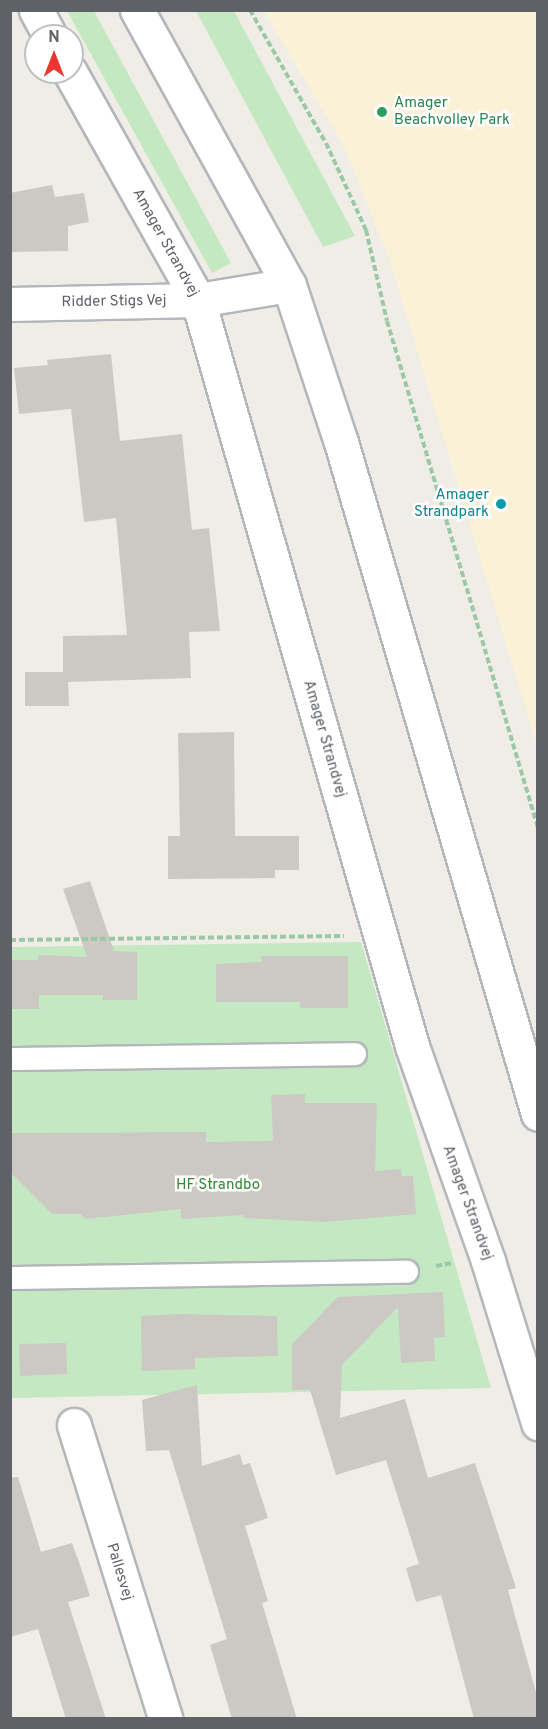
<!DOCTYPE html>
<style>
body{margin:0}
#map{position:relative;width:548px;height:1729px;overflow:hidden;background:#f0ede6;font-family:Overpass,sans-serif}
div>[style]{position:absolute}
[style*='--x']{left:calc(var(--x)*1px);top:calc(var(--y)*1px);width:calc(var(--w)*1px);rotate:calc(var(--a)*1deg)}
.green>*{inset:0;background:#c4e8c2}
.sand>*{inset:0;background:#fbf1d6}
.building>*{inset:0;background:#ccc8c3}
.path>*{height:4px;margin-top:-2px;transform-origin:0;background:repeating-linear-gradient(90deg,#9bc9a7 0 6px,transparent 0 9px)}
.roads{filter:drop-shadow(2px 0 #b3b7bb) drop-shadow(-2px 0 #b3b7bb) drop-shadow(0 2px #b3b7bb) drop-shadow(0 -2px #b3b7bb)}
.lane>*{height:22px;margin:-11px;padding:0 11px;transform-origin:11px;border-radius:11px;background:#fff}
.street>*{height:33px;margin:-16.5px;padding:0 16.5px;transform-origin:16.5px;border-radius:16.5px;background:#fff}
.secondary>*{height:33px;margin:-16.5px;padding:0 16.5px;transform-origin:16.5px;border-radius:16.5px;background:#fff}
.dots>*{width:16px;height:16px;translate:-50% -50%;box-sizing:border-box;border:3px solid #fff;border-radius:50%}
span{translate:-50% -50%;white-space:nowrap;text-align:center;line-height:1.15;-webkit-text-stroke:5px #fff;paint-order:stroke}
.leisure-label{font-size:15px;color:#27864d}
.left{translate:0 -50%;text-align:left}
.street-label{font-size:15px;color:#5e6267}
.culture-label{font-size:15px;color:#0d838f}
.right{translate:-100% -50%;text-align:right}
.park-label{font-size:15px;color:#348734}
.frame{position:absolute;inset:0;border:12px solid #5e6267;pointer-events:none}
.north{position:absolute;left:24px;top:24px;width:60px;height:60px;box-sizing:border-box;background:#fff;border:2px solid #bfc0c2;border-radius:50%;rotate:0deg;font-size:16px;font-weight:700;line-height:24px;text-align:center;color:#5e6267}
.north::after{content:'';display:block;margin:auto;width:21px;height:27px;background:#ec3630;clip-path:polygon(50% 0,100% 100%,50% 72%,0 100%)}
</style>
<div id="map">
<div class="green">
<i style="clip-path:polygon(67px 11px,94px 11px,231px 263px,212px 273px)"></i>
<i style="clip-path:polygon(196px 11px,234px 11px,355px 236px,323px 247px)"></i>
<i style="clip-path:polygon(361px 942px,491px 1388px,11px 1398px,10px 947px)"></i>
</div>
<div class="sand">
<i style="clip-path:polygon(264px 11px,537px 11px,537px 746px,390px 261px,344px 146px)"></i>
</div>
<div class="building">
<i style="clip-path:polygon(52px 185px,55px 197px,84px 193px,89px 222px,68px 226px,68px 251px,10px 252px,10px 193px)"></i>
<i style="clip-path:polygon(111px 354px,120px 441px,182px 434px,192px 530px,209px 528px,220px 631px,189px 632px,191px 678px,68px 682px,69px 706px,25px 706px,25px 672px,63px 672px,63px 636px,127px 635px,116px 518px,84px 522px,71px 409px,19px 414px,14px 368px,48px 365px,47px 360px)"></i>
<i style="clip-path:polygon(234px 732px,235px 836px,299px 836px,299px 870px,275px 870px,275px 878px,168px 879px,168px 836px,180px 836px,178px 733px)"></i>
<i style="clip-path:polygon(90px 881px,114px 951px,137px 952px,137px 1000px,103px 1000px,103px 995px,39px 995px,39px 1009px,10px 1009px,10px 960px,38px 960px,38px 955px,87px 957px,63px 889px)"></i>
<i style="clip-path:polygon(261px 956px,348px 956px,348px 1008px,300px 1008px,300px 1002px,216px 1002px,216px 964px,262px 962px)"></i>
<i style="clip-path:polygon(305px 1094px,305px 1103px,377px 1103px,375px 1171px,401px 1169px,402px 1176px,413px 1176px,416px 1214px,325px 1222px,244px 1218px,243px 1215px,181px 1219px,181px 1209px,85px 1219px,81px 1214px,52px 1214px,10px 1172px,10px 1133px,206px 1132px,206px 1142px,273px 1141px,271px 1095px)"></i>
<i style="clip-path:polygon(443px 1292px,445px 1337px,434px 1338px,435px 1361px,401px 1363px,398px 1307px,342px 1365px,340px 1418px,405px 1399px,428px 1478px,475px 1463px,516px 1588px,508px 1590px,537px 1696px,537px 1719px,474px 1719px,441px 1595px,416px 1602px,406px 1568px,419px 1564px,386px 1460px,336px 1475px,310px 1390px,292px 1390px,292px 1344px,338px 1297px)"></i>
<i style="clip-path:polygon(178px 1314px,277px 1316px,278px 1356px,195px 1358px,195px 1369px,142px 1371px,141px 1316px)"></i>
<i style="clip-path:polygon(66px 1343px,67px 1374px,20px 1376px,19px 1344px)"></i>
<i style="clip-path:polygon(197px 1385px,202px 1466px,240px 1454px,243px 1465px,250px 1463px,268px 1518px,245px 1526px,268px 1601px,262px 1603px,297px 1719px,232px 1719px,210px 1645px,227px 1639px,169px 1450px,146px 1451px,142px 1400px)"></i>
<i style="clip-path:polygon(18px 1477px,41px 1552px,72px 1543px,80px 1565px,90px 1596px,68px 1602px,106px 1719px,66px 1719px,38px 1629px,10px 1637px,10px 1478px)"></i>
</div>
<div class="path">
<i style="--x:250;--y:10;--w:153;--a:60.3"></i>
<i style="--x:326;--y:143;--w:96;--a:65.3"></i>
<i style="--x:366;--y:230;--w:93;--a:77"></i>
<i style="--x:387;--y:321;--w:529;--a:73.41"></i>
<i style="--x:10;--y:940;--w:334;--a:-0.7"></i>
<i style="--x:436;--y:1266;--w:16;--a:-11"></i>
</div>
<div class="roads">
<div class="lane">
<i style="--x:10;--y:1059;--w:345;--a:-0.8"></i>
<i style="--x:10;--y:1278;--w:397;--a:-0.9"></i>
</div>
<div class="street">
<i style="--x:36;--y:10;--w:30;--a:62"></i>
<i style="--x:70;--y:72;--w:261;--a:60.7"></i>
<i style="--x:198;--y:300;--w:776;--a:73.99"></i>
<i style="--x:412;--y:1046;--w:228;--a:70.5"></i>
<i style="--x:488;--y:1261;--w:170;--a:72.8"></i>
<i style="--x:10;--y:304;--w:188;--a:-1.2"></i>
<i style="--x:198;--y:300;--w:92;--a:-9.4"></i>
<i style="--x:74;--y:1425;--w:307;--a:72.7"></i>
</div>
<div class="secondary">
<i style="--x:137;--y:10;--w:314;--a:61.1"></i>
<i style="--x:289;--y:285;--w:165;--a:71.7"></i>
<i style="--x:341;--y:442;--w:700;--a:73.66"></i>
</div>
</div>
<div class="dots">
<i style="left:382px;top:112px;background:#2e9e5b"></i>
<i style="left:501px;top:504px;background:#0f9aa8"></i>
</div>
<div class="leisure-label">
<span class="left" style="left:394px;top:112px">Amager<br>Beachvolley Park</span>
</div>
<div class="street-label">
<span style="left:165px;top:243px;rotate:61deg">Amager Strandvej</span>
<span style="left:114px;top:302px;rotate:-1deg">Ridder Stigs Vej</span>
<span style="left:324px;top:739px;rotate:74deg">Amager Strandvej</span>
<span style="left:467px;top:1203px;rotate:70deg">Amager Strandvej</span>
<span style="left:119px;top:1572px;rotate:73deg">Pallesvej</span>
</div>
<div class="culture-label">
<span class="right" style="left:489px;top:504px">Amager<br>Strandpark</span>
</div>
<div class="park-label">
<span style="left:218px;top:1186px">HF Strandbo</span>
</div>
<div class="frame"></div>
<div class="north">N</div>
</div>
